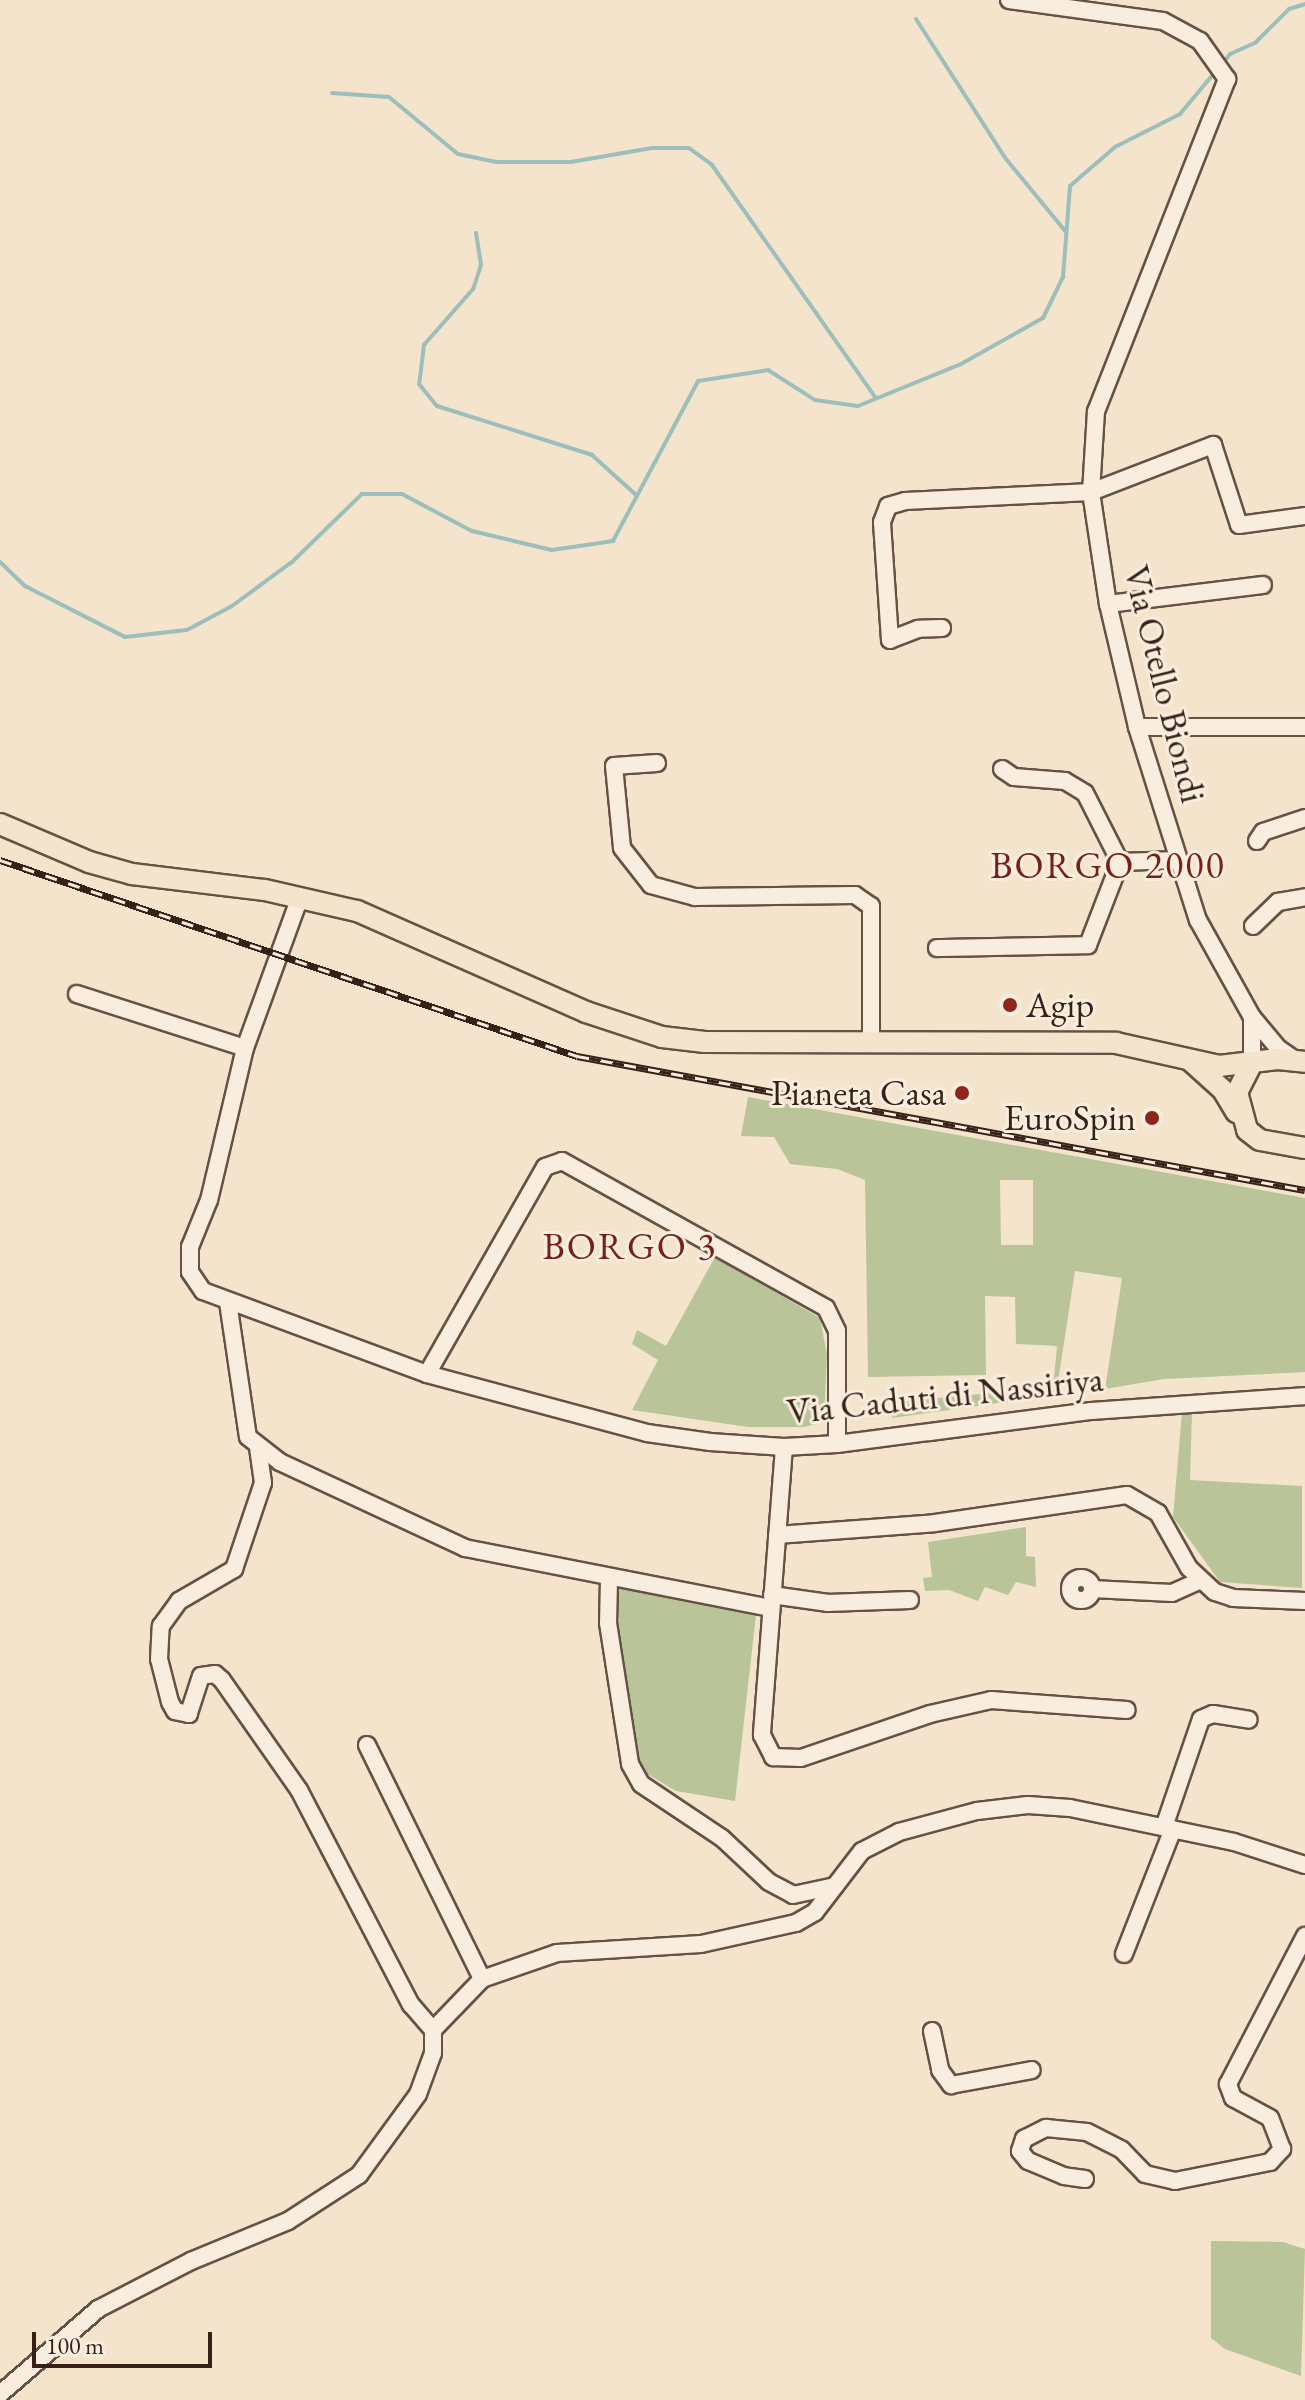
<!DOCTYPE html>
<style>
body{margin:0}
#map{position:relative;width:1305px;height:2400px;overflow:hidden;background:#f4e4cc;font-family:"EB Garamond",serif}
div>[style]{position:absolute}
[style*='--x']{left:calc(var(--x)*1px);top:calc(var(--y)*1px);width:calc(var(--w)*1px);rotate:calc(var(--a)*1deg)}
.green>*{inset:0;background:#b9c599}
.stream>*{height:4px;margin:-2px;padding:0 2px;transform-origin:2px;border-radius:2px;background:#9cbebc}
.roads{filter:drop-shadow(2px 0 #665144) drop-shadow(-2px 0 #665144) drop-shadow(0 2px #665144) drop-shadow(0 -2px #665144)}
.minor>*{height:16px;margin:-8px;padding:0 8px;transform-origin:8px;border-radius:8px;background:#f8edde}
.minor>.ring{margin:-8px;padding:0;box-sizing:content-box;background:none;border:16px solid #f8edde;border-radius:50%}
.major>*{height:20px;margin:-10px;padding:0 10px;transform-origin:10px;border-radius:10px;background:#f4e4cc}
.rail>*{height:7px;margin-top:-3.5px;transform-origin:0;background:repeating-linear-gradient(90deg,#f8edde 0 12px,#372017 0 24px);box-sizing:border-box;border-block:2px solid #372017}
.dots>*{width:22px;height:22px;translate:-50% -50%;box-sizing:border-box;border:4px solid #f8edde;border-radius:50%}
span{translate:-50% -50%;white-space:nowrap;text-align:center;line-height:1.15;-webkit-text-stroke:6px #f8edde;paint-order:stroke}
.street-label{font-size:36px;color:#372017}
.poi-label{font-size:36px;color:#372017}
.left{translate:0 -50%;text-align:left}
.right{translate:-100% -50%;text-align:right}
.neighbourhood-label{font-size:38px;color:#7a1f14;letter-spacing:2px}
.scale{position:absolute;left:32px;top:2332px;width:180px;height:36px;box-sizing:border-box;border:4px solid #372017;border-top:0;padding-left:10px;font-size:24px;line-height:28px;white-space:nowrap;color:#372017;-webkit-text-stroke:6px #f8edde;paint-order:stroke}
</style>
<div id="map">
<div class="green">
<i style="clip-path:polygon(evenodd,748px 1097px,1305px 1198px,1305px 1372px,1164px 1379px,1105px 1389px,1122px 1278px,1075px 1271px,1056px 1395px,892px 1418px,893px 1407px,906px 1401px,1046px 1388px,1054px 1378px,1057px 1346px,1016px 1344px,1015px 1297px,985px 1296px,986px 1375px,868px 1377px,865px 1180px,837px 1169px,790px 1164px,774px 1137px,741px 1136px,748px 1097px,1000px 1180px,1033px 1180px,1033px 1245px,1001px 1245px,1000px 1180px)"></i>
<i style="clip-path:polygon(715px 1257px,820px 1318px,827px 1355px,824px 1421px,805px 1427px,748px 1427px,632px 1410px,658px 1360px,632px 1344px,637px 1330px,666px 1346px)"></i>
<i style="clip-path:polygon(1182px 1413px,1192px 1413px,1190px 1480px,1302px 1486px,1302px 1588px,1220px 1582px,1173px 1517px)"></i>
<i style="clip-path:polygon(1026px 1527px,1026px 1556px,1035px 1557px,1036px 1587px,1016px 1582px,1008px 1595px,985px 1587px,978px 1601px,949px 1590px,925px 1591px,923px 1578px,932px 1577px,928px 1542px)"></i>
<i style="clip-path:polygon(614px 1587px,756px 1615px,735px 1801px,676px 1791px,637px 1768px,613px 1633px)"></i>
<i style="clip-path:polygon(1211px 2241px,1283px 2242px,1305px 2249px,1301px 2376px,1225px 2349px,1211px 2338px)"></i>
</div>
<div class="stream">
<i style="--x:916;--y:19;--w:166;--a:57.3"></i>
<i style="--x:1006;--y:159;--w:94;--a:50.6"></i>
<i style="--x:1222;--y:64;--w:13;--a:-51"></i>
<i style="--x:1230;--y:54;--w:27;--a:-24"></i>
<i style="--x:1255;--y:43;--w:48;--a:-45"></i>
<i style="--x:1289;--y:9;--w:17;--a:-17"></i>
<i style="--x:332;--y:93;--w:57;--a:4"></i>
<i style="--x:389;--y:97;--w:89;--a:39.6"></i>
<i style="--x:458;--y:154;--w:40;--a:12"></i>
<i style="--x:497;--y:162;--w:74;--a:0"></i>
<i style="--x:571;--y:162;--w:82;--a:-9.8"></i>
<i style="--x:652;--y:148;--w:37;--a:0"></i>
<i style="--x:689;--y:148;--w:29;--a:36"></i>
<i style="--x:712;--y:165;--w:285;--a:54.9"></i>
<i style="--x:476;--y:233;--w:32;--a:81"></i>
<i style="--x:481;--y:265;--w:25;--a:108"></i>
<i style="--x:473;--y:289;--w:74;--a:131.2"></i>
<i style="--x:424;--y:345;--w:39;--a:97"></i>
<i style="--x:419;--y:384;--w:28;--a:51"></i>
<i style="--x:437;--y:406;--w:163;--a:17.5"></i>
<i style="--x:592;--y:455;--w:58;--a:42.2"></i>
<i style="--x:0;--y:562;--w:35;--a:44"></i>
<i style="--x:25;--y:586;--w:112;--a:27"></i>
<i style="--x:125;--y:637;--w:62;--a:-6.4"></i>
<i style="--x:187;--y:630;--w:51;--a:-28.1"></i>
<i style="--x:232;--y:606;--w:74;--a:-36.3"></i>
<i style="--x:292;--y:562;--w:98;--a:-44.2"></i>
<i style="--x:362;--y:494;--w:40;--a:0"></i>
<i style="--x:402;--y:494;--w:79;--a:27.9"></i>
<i style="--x:472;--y:531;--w:82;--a:13.4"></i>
<i style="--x:552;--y:550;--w:62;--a:-8.4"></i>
<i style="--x:613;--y:541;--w:181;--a:-62"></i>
<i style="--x:698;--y:381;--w:71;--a:-8.9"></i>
<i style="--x:768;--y:370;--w:56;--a:32.6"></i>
<i style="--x:815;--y:400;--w:43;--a:7.9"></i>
<i style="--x:858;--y:406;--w:111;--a:-22.2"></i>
<i style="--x:961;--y:364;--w:94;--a:-29.3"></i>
<i style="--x:1043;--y:318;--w:46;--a:-64"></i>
<i style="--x:1063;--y:277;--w:91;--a:-85.6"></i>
<i style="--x:1070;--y:186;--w:60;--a:-40.9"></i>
<i style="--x:1115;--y:147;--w:73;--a:-26.9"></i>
<i style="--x:1180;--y:114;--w:56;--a:-50.1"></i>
</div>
<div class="roads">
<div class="minor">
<i style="--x:1009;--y:0;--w:155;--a:7.8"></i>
<i style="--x:1163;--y:21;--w:42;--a:28.4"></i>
<i style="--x:1200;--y:41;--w:47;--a:54.6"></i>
<i style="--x:1227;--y:79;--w:357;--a:111.5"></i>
<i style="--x:1096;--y:411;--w:81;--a:93.5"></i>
<i style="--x:1091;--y:492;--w:113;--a:81.4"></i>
<i style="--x:1108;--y:604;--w:126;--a:76.7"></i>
<i style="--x:1137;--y:727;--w:202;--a:72.5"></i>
<i style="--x:1198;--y:920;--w:111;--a:60.9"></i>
<i style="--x:1252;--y:1017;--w:40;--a:50"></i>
<i style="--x:1278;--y:1048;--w:21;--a:35"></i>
<i style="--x:1108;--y:604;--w:156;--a:-7"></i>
<i style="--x:942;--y:628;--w:24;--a:178"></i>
<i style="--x:918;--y:629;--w:30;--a:159"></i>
<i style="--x:890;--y:640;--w:118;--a:-93.9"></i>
<i style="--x:882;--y:522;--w:17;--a:-69"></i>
<i style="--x:888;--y:506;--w:18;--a:-16"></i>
<i style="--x:905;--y:501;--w:186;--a:-2.8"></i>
<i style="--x:1091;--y:492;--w:131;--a:-21.1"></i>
<i style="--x:1213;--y:445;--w:84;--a:72"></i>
<i style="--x:1239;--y:525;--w:67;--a:-7.8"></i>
<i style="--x:1137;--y:727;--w:168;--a:0"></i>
<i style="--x:657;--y:763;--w:43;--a:176"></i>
<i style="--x:614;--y:766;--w:82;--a:84.4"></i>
<i style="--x:622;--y:848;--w:47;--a:51.9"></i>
<i style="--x:651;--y:885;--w:46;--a:15.3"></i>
<i style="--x:695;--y:897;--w:160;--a:-0.7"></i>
<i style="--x:855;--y:895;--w:19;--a:35"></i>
<i style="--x:871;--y:906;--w:137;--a:90"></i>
<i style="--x:1002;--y:769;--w:14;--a:34"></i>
<i style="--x:1014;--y:777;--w:51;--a:4.5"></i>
<i style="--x:1065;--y:781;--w:23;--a:31"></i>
<i style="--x:1085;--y:793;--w:77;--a:63.1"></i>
<i style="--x:1120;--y:862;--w:57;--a:-2"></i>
<i style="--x:1257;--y:841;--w:11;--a:-56"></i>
<i style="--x:1263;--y:832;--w:44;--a:-18.4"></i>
<i style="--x:300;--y:897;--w:161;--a:110"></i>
<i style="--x:245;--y:1048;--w:156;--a:103.3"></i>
<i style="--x:209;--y:1200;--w:51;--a:112"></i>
<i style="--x:190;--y:1247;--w:25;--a:90"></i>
<i style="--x:190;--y:1272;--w:23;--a:56"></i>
<i style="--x:203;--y:1291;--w:239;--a:20.3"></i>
<i style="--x:427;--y:1374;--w:228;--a:15"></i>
<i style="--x:647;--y:1433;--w:64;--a:8.1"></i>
<i style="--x:710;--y:1442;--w:74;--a:3.9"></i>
<i style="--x:784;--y:1447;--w:53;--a:-3.2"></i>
<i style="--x:837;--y:1444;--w:257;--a:-7.4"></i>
<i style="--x:1092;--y:1411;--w:214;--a:-4"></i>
<i style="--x:1253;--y:926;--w:35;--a:-44"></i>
<i style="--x:1278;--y:902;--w:27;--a:-10"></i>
<i style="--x:937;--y:948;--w:151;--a:-1.1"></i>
<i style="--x:1088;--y:945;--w:89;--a:-68.9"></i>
<i style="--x:77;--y:994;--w:176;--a:17.8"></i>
<i style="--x:1252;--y:1018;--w:45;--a:90"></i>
<i style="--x:228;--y:1302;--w:136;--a:81.6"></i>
<i style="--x:248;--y:1437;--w:41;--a:38"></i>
<i style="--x:280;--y:1462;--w:204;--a:24.9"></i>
<i style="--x:465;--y:1548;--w:312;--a:11.1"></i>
<i style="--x:427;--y:1374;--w:238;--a:-60.3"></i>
<i style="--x:545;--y:1167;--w:18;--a:-19"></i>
<i style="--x:562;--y:1161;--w:302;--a:29.1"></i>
<i style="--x:826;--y:1308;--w:25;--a:64"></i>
<i style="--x:837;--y:1331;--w:113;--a:90"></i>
<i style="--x:784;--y:1447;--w:289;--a:94.4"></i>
<i style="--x:762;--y:1735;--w:25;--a:63"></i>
<i style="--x:773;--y:1757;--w:28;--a:2"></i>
<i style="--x:801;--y:1758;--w:136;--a:-18.8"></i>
<i style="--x:930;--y:1714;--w:63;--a:-12.9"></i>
<i style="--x:991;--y:1700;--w:136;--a:4.2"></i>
<i style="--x:777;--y:1535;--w:158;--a:-4.3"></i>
<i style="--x:935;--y:1523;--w:194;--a:-8.3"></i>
<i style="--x:1127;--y:1495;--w:36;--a:30"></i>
<i style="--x:1158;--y:1513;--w:63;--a:60.6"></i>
<i style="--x:1189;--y:1568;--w:35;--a:43"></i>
<i style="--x:1215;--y:1592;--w:19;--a:18"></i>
<i style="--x:1233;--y:1598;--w:72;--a:2.4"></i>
<i class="ring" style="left:1070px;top:1578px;width:6px;height:6px"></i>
<i style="--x:609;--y:1580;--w:43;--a:91.3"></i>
<i style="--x:608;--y:1623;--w:143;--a:81.1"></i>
<i style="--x:630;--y:1764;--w:23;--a:61"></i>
<i style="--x:641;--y:1784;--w:97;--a:33.7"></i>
<i style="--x:722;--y:1838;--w:64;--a:43.1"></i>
<i style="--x:769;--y:1882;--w:27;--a:28"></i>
<i style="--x:793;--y:1895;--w:43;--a:-12.1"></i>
<i style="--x:1092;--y:1589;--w:80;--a:2.9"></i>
<i style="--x:1172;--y:1593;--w:30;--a:-24"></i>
<i style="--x:772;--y:1595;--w:57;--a:8.1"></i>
<i style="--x:828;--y:1603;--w:82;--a:-2.1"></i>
<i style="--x:367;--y:1745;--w:261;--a:63.8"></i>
<i style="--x:1164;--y:1827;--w:114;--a:-71.1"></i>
<i style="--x:1201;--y:1719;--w:13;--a:-23"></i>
<i style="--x:1213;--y:1714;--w:36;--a:9"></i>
<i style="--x:1124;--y:1954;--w:134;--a:-68.6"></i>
<i style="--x:433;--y:2030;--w:71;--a:-46.1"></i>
<i style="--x:482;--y:1979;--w:79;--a:-19.1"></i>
<i style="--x:557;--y:1953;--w:144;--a:-3.6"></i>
<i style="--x:701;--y:1944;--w:97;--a:-12.5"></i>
<i style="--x:796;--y:1923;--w:22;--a:-30"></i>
<i style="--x:815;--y:1912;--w:77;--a:-52.4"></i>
<i style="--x:862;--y:1851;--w:42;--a:-27.2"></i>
<i style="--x:899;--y:1832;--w:81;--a:-15.1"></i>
<i style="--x:977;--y:1811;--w:51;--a:-6.7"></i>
<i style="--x:1028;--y:1805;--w:42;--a:4.1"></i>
<i style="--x:1070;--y:1808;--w:167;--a:11.7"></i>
<i style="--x:1234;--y:1842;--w:75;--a:17.9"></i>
<i style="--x:932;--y:2031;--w:40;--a:78"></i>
<i style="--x:940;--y:2070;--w:19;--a:54"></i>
<i style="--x:951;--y:2085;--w:82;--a:-10.5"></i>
<i style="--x:1085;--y:2179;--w:21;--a:-172"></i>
<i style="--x:1064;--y:2176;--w:39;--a:-157"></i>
<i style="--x:1028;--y:2161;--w:13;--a:-129"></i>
<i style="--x:1020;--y:2151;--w:13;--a:-72"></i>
<i style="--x:1024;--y:2139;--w:25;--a:-27"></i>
<i style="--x:1046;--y:2128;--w:41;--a:5.6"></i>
<i style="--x:1087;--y:2132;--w:39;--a:27"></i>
<i style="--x:1122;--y:2150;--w:33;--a:46"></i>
<i style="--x:1145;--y:2174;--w:31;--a:13"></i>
<i style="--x:1175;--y:2181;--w:97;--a:-11.3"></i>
<i style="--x:1270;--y:2162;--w:18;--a:-47"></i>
<i style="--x:1282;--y:2149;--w:33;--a:-111"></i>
<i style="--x:1270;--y:2118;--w:42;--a:-151.6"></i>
<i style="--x:1233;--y:2098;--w:15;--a:-110"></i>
<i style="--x:1228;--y:2084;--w:167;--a:-62.5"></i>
<i style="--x:0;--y:2394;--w:130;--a:-40.9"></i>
<i style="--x:98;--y:2309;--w:105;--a:-27.3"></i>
<i style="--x:191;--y:2261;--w:105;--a:-22.4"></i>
<i style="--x:288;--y:2221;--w:85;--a:-32.9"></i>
<i style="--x:359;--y:2175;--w:100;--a:-53.9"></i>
<i style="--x:418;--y:2094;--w:44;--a:-69.9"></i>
<i style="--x:433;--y:2053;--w:23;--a:-90"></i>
<i style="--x:433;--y:2030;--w:33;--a:-131"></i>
<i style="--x:411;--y:2005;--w:242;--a:-117.5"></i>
<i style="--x:299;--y:1790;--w:134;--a:-125"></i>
<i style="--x:222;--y:1680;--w:9;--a:-139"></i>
<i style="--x:215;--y:1674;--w:14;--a:172"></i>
<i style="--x:201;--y:1676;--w:40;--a:108"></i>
<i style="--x:189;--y:1714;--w:14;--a:-168"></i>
<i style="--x:175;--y:1711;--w:10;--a:-119"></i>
<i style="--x:170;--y:1702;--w:44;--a:-104.3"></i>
<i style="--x:159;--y:1659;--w:33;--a:-87"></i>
<i style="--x:161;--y:1626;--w:31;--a:-54"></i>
<i style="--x:179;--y:1601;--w:64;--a:-30.2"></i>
<i style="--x:234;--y:1569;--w:91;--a:-71.4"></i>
<i style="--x:263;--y:1483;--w:34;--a:-98"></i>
</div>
<div class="major">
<i style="--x:0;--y:824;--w:97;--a:23.1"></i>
<i style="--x:89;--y:862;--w:45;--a:15.6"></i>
<i style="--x:132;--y:874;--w:134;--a:6.9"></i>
<i style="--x:265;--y:890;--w:94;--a:12.9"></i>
<i style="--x:357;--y:911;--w:250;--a:23.8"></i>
<i style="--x:586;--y:1012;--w:80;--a:18.2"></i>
<i style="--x:662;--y:1037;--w:43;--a:6.6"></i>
<i style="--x:705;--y:1042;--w:411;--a:0.1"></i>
<i style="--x:1116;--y:1043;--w:106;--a:12.6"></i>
<i style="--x:1219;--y:1066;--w:59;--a:-6.8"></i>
<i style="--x:1278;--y:1059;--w:27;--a:6"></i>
<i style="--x:1191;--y:1061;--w:43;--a:42.2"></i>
<i style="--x:1223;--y:1090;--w:26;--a:59"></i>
<i style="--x:1252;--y:1063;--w:33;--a:117"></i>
<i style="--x:1237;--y:1092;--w:39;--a:75"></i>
<i style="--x:1247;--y:1130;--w:16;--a:38"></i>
<i style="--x:1260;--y:1140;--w:46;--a:10.1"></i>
</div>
</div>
<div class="rail">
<i style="--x:0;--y:860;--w:609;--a:18.76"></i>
<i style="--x:577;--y:1056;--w:740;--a:10.43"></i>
</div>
<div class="dots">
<i style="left:1010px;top:1005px;background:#8f2418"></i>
<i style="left:962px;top:1093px;background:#8f2418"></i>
<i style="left:1152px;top:1118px;background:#8f2418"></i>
</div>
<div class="street-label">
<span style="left:1165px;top:684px;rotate:76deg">Via Otello Biondi</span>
<span style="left:945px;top:1395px;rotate:-6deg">Via Caduti di Nassiriya</span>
</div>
<div class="poi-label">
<span class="left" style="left:1026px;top:1005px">Agip</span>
<span class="right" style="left:946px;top:1093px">Pianeta Casa</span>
<span class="right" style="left:1136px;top:1118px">EuroSpin</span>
</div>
<div class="neighbourhood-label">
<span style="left:1108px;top:865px">BORGO 2000</span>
<span style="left:630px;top:1246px">BORGO 3</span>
</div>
<div class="scale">100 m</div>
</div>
